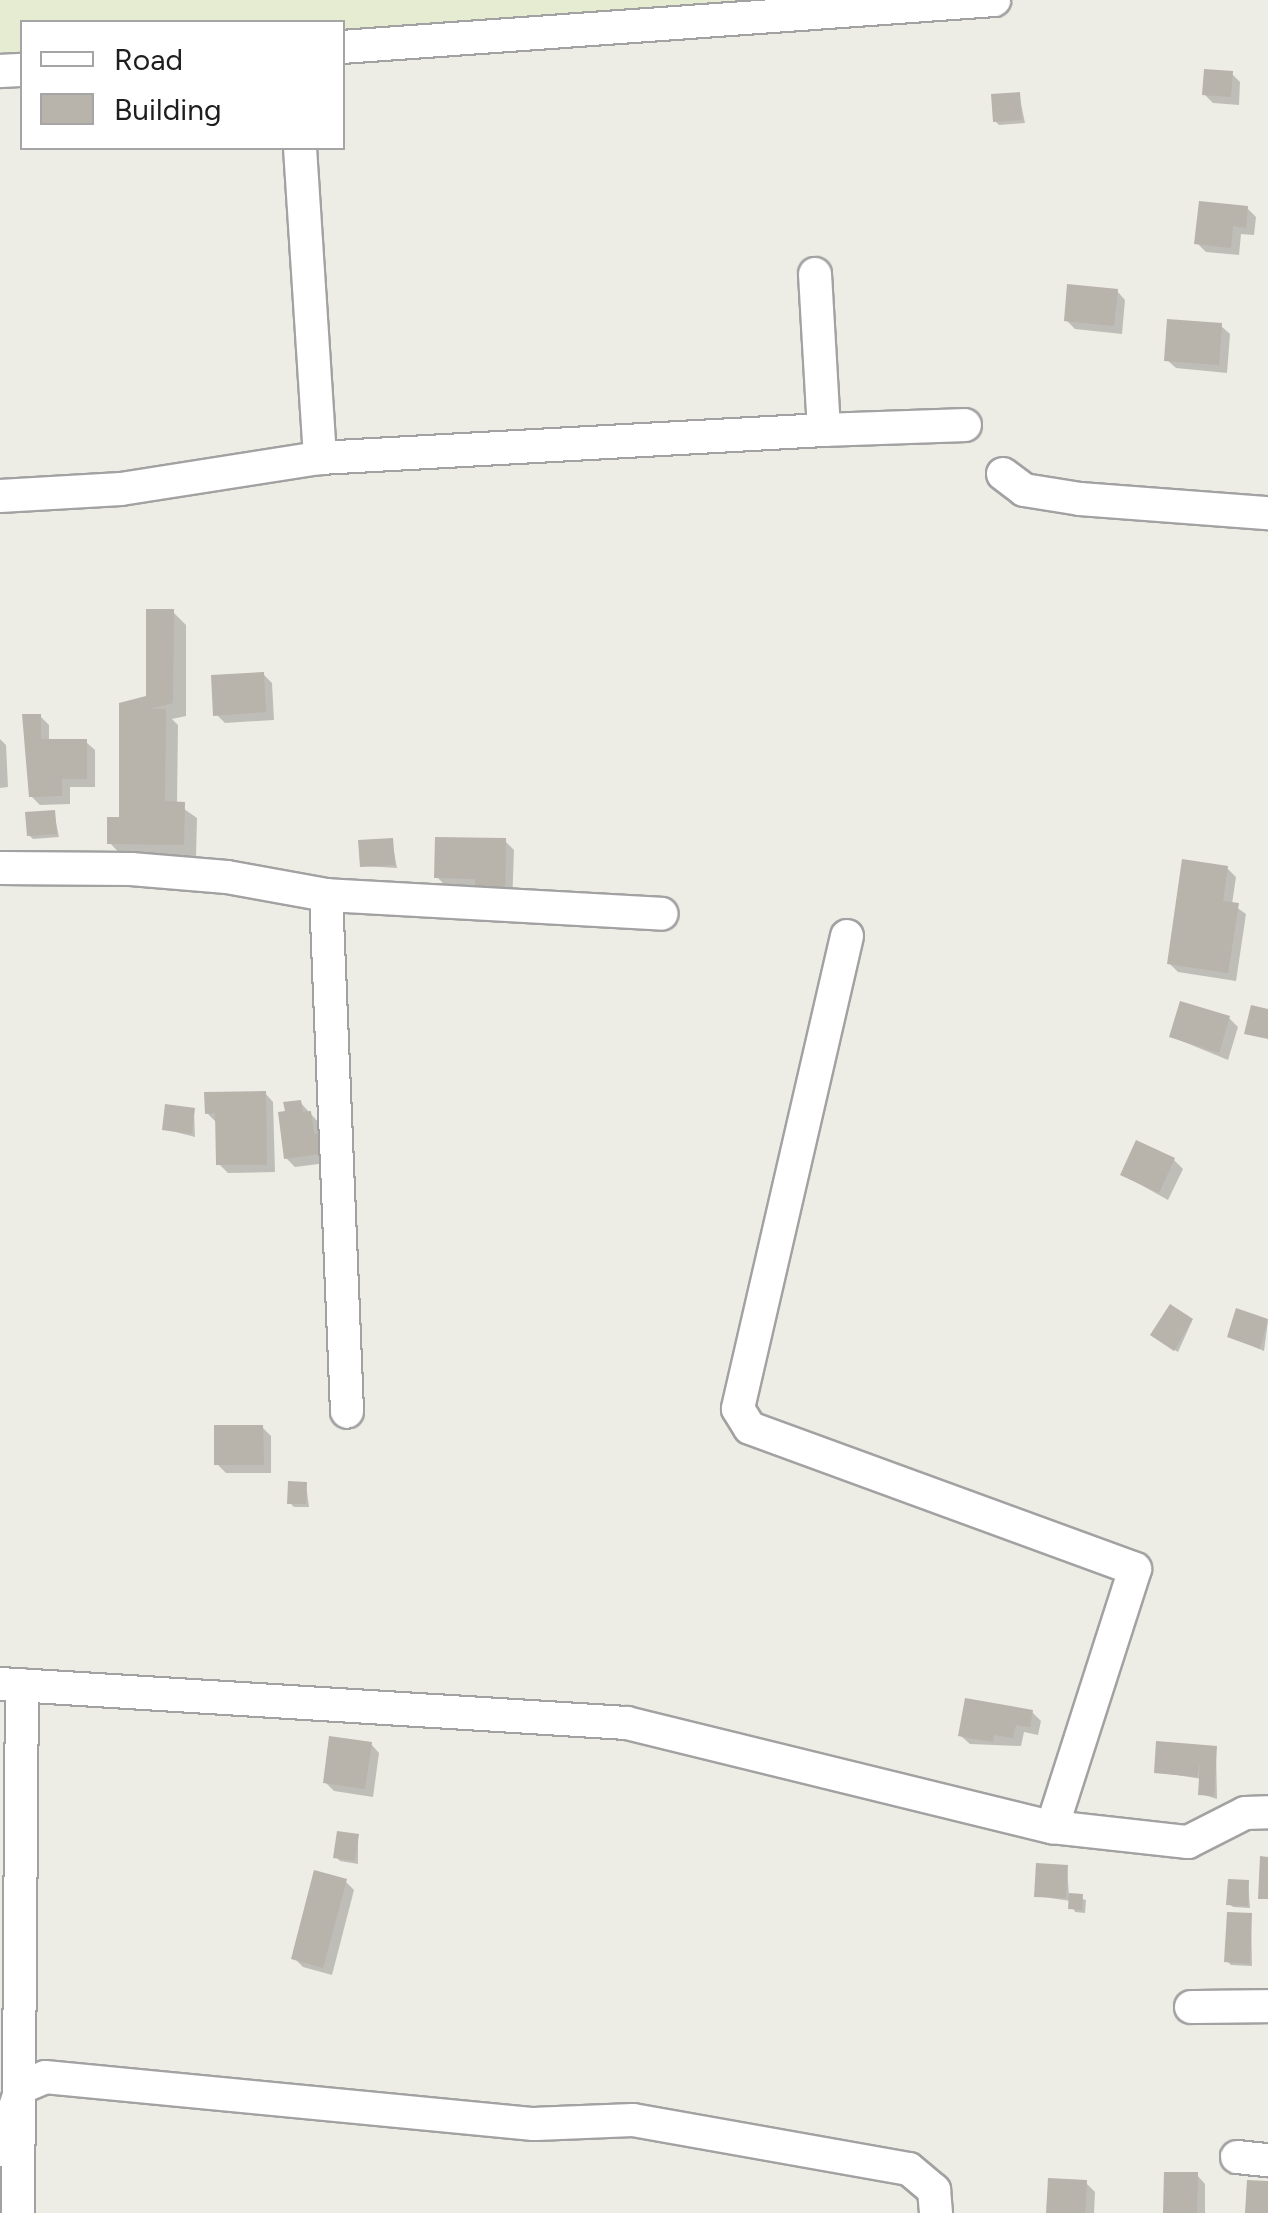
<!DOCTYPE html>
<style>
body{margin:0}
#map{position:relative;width:1268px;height:2213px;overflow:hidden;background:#eeede5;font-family:Figtree,sans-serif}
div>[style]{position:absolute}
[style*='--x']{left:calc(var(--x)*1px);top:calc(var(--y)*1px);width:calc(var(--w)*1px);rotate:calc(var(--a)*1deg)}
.farmland>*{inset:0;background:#e5ecd2}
.shadow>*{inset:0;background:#0003}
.building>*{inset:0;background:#b8b3ab}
.roads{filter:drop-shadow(2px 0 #a2a2a2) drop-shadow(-2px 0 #a2a2a2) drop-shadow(0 2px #a2a2a2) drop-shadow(0 -2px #a2a2a2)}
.street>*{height:32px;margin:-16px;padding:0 16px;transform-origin:16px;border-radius:16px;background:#fff}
span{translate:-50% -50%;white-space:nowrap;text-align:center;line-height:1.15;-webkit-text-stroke:8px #fff;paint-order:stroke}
.legend{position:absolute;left:20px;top:20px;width:325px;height:130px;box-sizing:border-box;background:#fff;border:2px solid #a5a5a5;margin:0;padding:12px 18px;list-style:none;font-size:30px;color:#1e1e1e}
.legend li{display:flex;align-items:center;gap:20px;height:50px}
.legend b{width:50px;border:2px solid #a5a5a5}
</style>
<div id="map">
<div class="farmland">
<i style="clip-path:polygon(0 0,995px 0,343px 47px,342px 22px,22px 22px,22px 70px,0 71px)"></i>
</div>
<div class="shadow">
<i style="clip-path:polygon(1231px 73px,1240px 82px,1239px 105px,1213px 103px,1204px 94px)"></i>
<i style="clip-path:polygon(1019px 94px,1025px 123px,999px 125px,995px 121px)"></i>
<i style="clip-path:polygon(1247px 208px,1256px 217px,1254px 235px,1241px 234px,1239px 255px,1206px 252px,1197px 243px)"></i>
<i style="clip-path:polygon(1117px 291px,1125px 300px,1122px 334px,1075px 329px,1066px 320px)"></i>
<i style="clip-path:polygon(1221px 326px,1230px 334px,1227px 373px,1176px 368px,1167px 360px)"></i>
<i style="clip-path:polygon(173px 612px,186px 625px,186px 716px,172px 719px,178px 725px,177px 804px,197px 818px,196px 857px,123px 857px,110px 843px,121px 820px)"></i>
<i style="clip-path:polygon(263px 674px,272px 683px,274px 720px,225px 723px,216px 714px)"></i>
<i style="clip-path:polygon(40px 716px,49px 725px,49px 742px,86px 742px,95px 750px,95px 787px,70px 787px,70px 804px,40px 805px,31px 796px)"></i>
<i style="clip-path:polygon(0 739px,6px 745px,8px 787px,0 788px)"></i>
<i style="clip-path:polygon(54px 813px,59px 837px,33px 839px,29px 835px)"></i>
<i style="clip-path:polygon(392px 841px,397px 868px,362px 866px)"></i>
<i style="clip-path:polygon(505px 841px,514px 850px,512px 907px,478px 887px,446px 886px,437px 877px)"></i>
<i style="clip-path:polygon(1227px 868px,1236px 877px,1232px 904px,1246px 914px,1236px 981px,1178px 972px,1169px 963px)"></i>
<i style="clip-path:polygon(1229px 1018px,1238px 1027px,1228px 1060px,1172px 1037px)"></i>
<i style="clip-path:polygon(265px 1093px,273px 1102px,275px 1172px,228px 1173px,219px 1164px,216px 1122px,207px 1113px)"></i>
<i style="clip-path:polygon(300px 1102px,319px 1123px,334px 1162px,295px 1167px,286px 1158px,287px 1113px)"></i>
<i style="clip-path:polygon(194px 1111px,195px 1137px,164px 1129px)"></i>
<i style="clip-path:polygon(1174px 1160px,1183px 1169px,1168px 1200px,1123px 1175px)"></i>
<i style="clip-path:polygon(1238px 1311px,1268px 1321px,1264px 1351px,1230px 1336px)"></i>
<i style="clip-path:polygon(1192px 1321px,1178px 1352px,1157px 1339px)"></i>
<i style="clip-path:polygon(262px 1427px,271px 1436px,271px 1473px,226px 1473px,217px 1464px)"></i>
<i style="clip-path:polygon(306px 1484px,309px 1507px,294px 1507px,290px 1503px)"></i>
<i style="clip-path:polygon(1032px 1712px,1041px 1721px,1038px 1735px,1024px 1732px,1021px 1746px,970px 1744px,961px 1736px)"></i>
<i style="clip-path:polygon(371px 1744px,379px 1753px,373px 1797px,334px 1791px,325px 1782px)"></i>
<i style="clip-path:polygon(1216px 1749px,1217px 1799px,1201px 1794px,1202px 1779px,1157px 1772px)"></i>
<i style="clip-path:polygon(358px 1836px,358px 1864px,340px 1861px,336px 1857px)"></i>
<i style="clip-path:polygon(1067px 1867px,1069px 1895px,1086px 1900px,1085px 1913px,1075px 1912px,1071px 1901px,1036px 1896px)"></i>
<i style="clip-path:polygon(345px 1881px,354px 1890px,332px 1975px,303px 1967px,294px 1958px)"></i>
<i style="clip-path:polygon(1248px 1882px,1250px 1908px,1233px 1907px,1229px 1904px)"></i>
<i style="clip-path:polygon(1251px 1915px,1252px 1966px,1231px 1965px,1227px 1961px)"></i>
<i style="clip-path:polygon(1197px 2175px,1205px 2184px,1205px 2213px,1166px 2213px)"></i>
<i style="clip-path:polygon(1086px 2183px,1095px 2192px,1094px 2213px,1050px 2213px)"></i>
</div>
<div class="building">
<i style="clip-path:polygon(1204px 69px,1233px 71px,1231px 97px,1202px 95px)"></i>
<i style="clip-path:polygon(1020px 92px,1022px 120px,993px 122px,991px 94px)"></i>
<i style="clip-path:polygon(1199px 201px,1248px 206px,1246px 228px,1233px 226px,1231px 248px,1194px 244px)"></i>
<i style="clip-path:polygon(1067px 284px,1118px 289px,1114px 326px,1064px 321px)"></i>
<i style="clip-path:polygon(1167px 319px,1222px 323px,1219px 365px,1164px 361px)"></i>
<i style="clip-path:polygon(146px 609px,174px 609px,173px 703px,150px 709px,166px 709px,165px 801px,185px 802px,184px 845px,107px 844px,107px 817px,119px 817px,119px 703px,146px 696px)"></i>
<i style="clip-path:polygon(264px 672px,266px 712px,213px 716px,211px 675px)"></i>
<i style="clip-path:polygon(22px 714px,41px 714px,41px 739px,87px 739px,87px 779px,62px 779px,62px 796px,29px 797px)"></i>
<i style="clip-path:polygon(55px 810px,57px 834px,27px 836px,25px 812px)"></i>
<i style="clip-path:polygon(435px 837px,506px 838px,505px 899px,475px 899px,475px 879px,434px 878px)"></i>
<i style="clip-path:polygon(393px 838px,395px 865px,360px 867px,358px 840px)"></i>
<i style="clip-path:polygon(1182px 859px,1228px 866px,1223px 901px,1239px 903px,1228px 973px,1167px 964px)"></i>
<i style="clip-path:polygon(1180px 1001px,1230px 1016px,1219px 1053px,1169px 1037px)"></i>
<i style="clip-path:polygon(1251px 1005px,1268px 1009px,1268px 1039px,1244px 1034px)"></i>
<i style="clip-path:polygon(266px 1091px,267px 1165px,216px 1165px,215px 1113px,205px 1114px,204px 1092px)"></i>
<i style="clip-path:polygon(301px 1100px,303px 1112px,311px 1111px,314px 1134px,324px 1132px,326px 1153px,284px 1159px,278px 1112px,285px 1111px,283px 1102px)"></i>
<i style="clip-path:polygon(165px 1104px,195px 1108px,192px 1134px,162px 1130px)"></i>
<i style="clip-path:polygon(1136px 1140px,1175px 1158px,1159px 1193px,1120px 1175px)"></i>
<i style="clip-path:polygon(1170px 1304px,1193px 1319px,1174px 1351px,1150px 1335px)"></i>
<i style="clip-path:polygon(1236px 1308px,1268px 1319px,1260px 1349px,1227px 1337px)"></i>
<i style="clip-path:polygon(214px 1425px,263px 1425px,264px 1465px,214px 1465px)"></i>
<i style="clip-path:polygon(288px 1481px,307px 1482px,306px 1504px,287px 1504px)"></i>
<i style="clip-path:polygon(965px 1698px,1033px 1710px,1030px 1727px,1016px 1725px,1013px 1738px,994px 1735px,993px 1742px,958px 1736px)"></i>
<i style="clip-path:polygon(329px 1736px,372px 1742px,365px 1789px,323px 1783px)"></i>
<i style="clip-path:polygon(1156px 1741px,1217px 1746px,1214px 1796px,1198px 1795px,1200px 1761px,1197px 1777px,1154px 1773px)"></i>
<i style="clip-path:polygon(337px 1831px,359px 1834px,355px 1861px,333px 1858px)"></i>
<i style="clip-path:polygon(1260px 1856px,1268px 1857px,1268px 1899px,1258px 1899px)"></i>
<i style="clip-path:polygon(1036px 1863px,1068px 1865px,1066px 1898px,1034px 1897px)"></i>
<i style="clip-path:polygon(314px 1870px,347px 1879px,323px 1968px,291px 1959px)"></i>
<i style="clip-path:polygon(1228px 1879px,1249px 1880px,1248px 1906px,1226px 1905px)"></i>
<i style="clip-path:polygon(1069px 1893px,1083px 1894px,1082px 1910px,1068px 1909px)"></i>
<i style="clip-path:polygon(1227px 1912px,1252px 1913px,1250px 1964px,1224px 1962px)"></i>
<i style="clip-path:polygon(1164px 2172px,1198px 2172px,1197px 2213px,1163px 2213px)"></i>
<i style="clip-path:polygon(1048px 2178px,1087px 2180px,1085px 2213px,1046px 2213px)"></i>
<i style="clip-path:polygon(1247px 2180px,1268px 2181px,1268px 2213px,1245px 2213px)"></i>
</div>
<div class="roads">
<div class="street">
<i style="--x:342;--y:47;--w:654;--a:-4.12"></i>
<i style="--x:0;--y:71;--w:22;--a:-3"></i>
<i style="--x:300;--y:148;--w:311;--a:86.3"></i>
<i style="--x:815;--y:274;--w:156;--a:86.7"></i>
<i style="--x:824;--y:430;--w:141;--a:-2"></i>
<i style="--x:1003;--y:474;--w:26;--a:37"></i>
<i style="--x:1024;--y:490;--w:57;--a:9.1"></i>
<i style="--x:1080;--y:499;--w:189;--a:4.3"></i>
<i style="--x:0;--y:496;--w:121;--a:-3.3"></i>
<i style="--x:121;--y:489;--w:201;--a:-8.9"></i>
<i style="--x:320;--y:458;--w:505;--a:-3.18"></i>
<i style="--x:0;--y:868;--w:131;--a:0.4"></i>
<i style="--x:131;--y:869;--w:96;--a:4.8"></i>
<i style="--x:227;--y:877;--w:101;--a:10.3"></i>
<i style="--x:326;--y:895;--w:336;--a:3.2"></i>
<i style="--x:326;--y:895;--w:517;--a:87.67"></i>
<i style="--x:847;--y:936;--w:485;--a:103"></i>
<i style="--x:738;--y:1409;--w:22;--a:58"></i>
<i style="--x:750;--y:1428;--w:410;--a:20.1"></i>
<i style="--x:1135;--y:1569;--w:271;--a:107.8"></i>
<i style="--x:0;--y:1684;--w:628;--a:3.56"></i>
<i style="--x:627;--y:1723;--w:438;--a:13.8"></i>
<i style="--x:1052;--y:1827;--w:137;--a:6.3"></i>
<i style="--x:1188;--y:1842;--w:64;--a:-27"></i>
<i style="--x:1245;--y:1813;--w:23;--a:-2"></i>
<i style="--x:1191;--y:2007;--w:77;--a:-0.7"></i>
<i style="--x:0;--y:2150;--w:67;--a:-70.8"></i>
<i style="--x:22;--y:2087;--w:25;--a:-23"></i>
<i style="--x:45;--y:2077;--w:491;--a:5.5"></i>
<i style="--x:534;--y:2124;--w:99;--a:-2.3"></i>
<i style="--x:633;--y:2120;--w:280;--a:10.1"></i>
<i style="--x:909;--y:2169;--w:33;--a:40"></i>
<i style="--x:934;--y:2190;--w:23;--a:85"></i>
<i style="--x:1237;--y:2157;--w:31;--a:6"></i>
<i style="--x:18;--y:2213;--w:528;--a:-89.57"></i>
</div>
</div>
<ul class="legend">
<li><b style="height:12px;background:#fff"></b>Road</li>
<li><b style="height:28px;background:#b8b3ab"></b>Building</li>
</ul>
</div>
